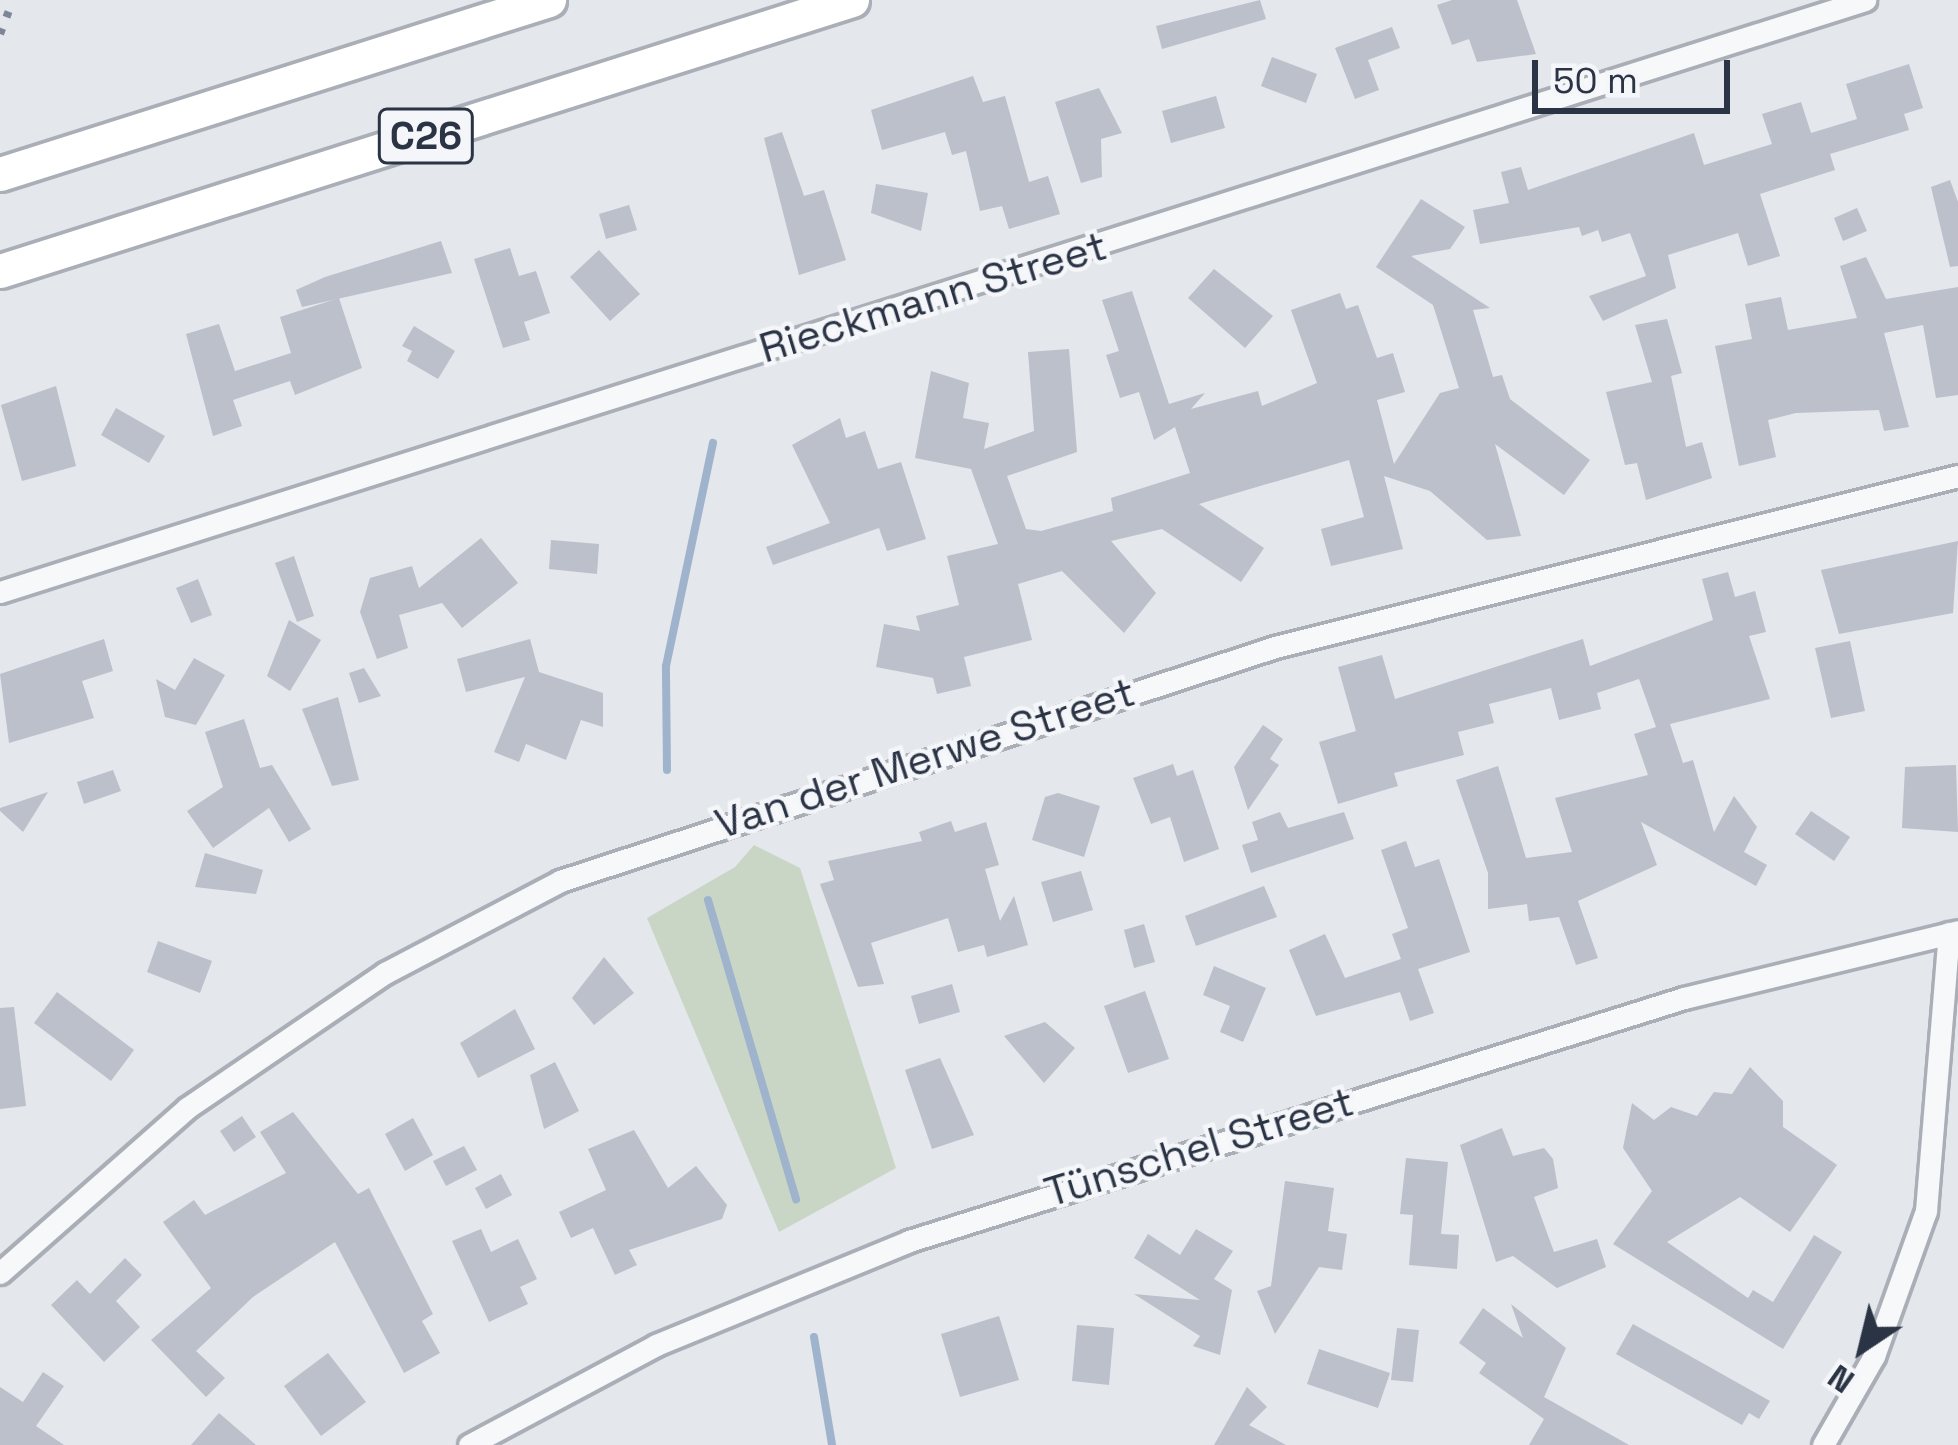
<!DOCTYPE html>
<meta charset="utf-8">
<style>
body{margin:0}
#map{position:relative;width:1958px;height:1445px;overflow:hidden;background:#e4e7ec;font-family:"Space Grotesk",sans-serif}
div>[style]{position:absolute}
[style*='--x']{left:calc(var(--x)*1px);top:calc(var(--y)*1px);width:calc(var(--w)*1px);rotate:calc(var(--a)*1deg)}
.green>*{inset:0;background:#c9d6c5}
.stream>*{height:8px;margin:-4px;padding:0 4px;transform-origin:4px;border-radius:4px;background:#9fb4cc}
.building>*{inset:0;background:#bbc0ca}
.roads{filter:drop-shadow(3px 0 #a9aeb7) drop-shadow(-3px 0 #a9aeb7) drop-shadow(0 3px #a9aeb7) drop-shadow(0 -3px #a9aeb7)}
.street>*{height:21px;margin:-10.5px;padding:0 10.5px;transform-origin:10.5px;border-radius:10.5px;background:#f7f8fa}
.primary>*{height:33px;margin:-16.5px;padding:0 16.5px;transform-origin:16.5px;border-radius:16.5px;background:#fff}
.rail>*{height:8px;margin-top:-4px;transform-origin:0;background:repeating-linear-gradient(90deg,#7d8696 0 6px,transparent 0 18px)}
span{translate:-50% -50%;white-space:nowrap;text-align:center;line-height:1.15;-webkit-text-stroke:9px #f4f6f9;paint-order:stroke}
.shield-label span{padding:3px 9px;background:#f4f6f9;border:3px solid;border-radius:9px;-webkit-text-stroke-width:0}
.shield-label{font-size:39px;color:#2b3445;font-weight:700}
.street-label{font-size:42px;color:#2b3445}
.north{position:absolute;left:1802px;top:1289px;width:120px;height:120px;-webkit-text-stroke:9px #f4f6f9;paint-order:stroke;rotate:215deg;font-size:33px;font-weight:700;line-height:48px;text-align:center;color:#2b3445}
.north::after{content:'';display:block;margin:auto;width:42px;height:54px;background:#2b3445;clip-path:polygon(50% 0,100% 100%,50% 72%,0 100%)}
.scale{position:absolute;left:1532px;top:60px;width:198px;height:54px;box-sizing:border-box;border:6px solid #2b3445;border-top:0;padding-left:15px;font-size:36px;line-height:42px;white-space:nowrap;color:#2b3445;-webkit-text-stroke:9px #f4f6f9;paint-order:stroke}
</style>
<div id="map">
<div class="green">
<i style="clip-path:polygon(754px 845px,800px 868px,896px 1168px,779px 1232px,647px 918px,735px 867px)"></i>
</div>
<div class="stream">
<i style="--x:667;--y:770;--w:104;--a:-90.6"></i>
<i style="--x:666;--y:666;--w:228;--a:-78.1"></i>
<i style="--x:708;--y:900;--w:312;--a:73.6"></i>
<i style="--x:814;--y:1337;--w:109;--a:80.5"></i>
</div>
<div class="building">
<i style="clip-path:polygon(1260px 0,1266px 19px,1162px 49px,1156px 26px)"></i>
<i style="clip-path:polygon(1452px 0,1517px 0,1536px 54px,1477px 62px,1469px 39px,1452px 45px,1437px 5px)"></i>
<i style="clip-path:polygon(1392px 27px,1400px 48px,1368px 60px,1379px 90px,1355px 99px,1335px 48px)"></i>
<i style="clip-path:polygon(1272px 57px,1317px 74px,1306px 103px,1261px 86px)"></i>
<i style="clip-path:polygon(1909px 64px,1923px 108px,1904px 114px,1909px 130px,1830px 154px,1835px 170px,1760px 194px,1780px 256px,1748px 266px,1738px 233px,1668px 255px,1676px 288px,1603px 321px,1589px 296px,1646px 276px,1630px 233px,1602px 242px,1598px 230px,1582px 236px,1579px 227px,1480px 244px,1473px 210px,1509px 203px,1501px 172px,1521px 167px,1528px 190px,1694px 133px,1704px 165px,1772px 144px,1762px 114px,1801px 102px,1811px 133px,1857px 119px,1846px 84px)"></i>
<i style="clip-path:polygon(973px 76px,983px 102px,1005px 96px,1029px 182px,1048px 176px,1060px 214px,1009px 229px,1002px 206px,980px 211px,966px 151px,952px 155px,945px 132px,882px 150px,871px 110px)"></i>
<i style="clip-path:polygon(1099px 88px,1122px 133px,1101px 139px,1102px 177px,1081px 183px,1055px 102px)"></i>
<i style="clip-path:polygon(1216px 96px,1225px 128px,1171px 143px,1162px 111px)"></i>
<i style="clip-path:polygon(782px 132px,804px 196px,824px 190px,846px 260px,799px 275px,764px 138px)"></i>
<i style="clip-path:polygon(1950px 180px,1958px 202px,1958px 266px,1950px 267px,1931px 187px)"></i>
<i style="clip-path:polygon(876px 184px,928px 193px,921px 231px,871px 213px)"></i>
<i style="clip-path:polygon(1421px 199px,1465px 227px,1450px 249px,1411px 256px,1490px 308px,1473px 310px,1493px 377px,1502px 375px,1510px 399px,1590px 460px,1564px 495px,1495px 444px,1521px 536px,1487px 540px,1430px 491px,1384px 476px,1403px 549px,1331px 566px,1321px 529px,1364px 517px,1349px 460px,1199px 504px,1264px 548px,1241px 582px,1162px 529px,1111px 541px,1156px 593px,1124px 633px,1062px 571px,1018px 584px,1032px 640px,964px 657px,971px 686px,937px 694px,933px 678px,876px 667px,884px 624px,920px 631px,916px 616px,959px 605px,947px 556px,998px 544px,971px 469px,915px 458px,931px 371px,969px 383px,963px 418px,989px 423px,984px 449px,1034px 431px,1028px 352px,1069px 349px,1077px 452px,1007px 476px,1026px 529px,1041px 531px,1113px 511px,1111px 498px,1190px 473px,1175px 427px,1154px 440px,1139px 392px,1120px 398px,1106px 355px,1119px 351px,1102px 300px,1132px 291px,1169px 404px,1205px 393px,1191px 409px,1258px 391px,1262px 406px,1317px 383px,1291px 310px,1340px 293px,1346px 309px,1358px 305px,1377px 358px,1393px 353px,1405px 392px,1377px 400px,1394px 464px,1440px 393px,1459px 388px,1433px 305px,1376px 267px)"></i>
<i style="clip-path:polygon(629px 205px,637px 230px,606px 239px,599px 214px)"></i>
<i style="clip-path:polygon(1857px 208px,1867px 231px,1843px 241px,1834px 218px)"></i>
<i style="clip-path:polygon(441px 241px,452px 273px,302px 307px,296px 290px,325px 277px)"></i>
<i style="clip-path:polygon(510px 248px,519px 276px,536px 271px,550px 313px,524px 322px,530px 340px,503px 348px,474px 259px)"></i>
<i style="clip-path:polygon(599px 250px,640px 294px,610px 321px,570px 277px)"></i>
<i style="clip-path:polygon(1866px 257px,1886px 299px,1958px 287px,1958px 395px,1936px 398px,1923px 325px,1884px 333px,1909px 427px,1884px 431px,1879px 410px,1796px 413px,1768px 420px,1776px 457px,1739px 466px,1715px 346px,1752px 339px,1745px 304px,1781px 297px,1788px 330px,1857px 318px,1840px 266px)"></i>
<i style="clip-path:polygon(1214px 269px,1273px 316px,1245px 348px,1188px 298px)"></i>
<i style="clip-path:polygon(339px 298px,362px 368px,295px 395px,290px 381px,233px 400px,242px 426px,213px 436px,186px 334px,219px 324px,235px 371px,291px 353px,280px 317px)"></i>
<i style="clip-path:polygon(1667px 319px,1682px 373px,1671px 376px,1686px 447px,1702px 442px,1712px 478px,1646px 500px,1637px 463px,1625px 465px,1606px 392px,1652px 382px,1635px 325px)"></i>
<i style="clip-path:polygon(414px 326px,455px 351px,438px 379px,407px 361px,412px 351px,402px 346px)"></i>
<i style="clip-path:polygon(56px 386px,76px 466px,22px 481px,1px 405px)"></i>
<i style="clip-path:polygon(116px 408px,165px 436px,149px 463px,101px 435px)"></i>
<i style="clip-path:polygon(840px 418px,846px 438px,865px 431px,878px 469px,901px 462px,926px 539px,887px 551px,879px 528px,773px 565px,766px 547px,830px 523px,792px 445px)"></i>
<i style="clip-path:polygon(481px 538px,518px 583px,462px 628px,442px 603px,399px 615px,408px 648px,377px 659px,360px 612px,370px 578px,412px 566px,419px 588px)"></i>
<i style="clip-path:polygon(551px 540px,599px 544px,597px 574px,549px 569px)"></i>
<i style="clip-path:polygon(1958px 541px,1953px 613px,1839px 634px,1821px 570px)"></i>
<i style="clip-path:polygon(294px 556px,314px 616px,297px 622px,275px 563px)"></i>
<i style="clip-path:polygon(1728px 572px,1735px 597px,1755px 591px,1766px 632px,1749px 636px,1770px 699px,1670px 724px,1683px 763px,1693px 760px,1714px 832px,1734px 796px,1757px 827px,1744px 852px,1767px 865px,1756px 886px,1641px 822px,1657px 865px,1578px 901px,1598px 958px,1576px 965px,1559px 917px,1529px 921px,1527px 904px,1488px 909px,1488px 873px,1456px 780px,1498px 766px,1526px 858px,1572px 852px,1555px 798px,1648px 775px,1634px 734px,1656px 727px,1639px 679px,1597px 693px,1601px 709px,1559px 720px,1551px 688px,1489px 704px,1494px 723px,1458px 732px,1464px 755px,1394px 773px,1398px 786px,1338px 804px,1319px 742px,1356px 731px,1338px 667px,1382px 655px,1395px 699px,1583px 639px,1590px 666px,1713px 620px,1702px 579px)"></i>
<i style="clip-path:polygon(198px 579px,212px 615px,191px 623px,176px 588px)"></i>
<i style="clip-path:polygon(289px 620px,321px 640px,290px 691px,267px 676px)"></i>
<i style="clip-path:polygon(104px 639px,113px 671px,82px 681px,94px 718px,9px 743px,0 674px)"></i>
<i style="clip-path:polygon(530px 639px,539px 672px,603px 693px,603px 727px,581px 720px,566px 760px,526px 744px,519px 762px,494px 752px,525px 677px,466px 692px,457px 659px)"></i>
<i style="clip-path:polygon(1850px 641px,1865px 711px,1831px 718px,1815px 648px)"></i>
<i style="clip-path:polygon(194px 658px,225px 675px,196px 725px,165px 717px,156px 679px,175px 690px)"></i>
<i style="clip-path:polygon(364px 668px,381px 696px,359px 703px,349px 673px)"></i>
<i style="clip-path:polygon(338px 697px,359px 780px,332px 786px,302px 709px)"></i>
<i style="clip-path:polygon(244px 719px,260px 768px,272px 765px,311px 829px,289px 842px,269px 808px,213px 848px,187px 811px,223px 787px,205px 732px)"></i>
<i style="clip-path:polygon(1263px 725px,1283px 739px,1270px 759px,1279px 765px,1248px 810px,1234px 767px)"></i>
<i style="clip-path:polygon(1173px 764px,1177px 776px,1193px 770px,1219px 849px,1184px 862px,1170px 817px,1151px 824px,1133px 778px)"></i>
<i style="clip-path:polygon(1956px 765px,1958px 832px,1902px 828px,1905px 767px)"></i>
<i style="clip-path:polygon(113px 770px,121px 791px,84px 804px,77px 782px)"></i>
<i style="clip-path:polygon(48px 792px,23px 832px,0 811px,0 808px)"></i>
<i style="clip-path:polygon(1058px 793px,1100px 806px,1084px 857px,1032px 840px,1045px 797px)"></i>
<i style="clip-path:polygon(1811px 811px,1850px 837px,1834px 861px,1795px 834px)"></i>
<i style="clip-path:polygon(1280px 812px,1288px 828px,1344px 812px,1354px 839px,1251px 873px,1242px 845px,1258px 840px,1252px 822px)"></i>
<i style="clip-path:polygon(951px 821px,955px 832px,986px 822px,999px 865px,985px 869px,1000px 921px,1014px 896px,1028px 945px,987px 957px,984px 945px,958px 952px,948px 918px,871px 943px,884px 984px,858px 987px,820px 884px,834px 880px,828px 861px,922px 841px,919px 832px)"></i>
<i style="clip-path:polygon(1406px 841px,1415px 867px,1439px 859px,1470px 952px,1418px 969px,1434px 1013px,1410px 1021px,1400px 992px,1316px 1016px,1289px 950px,1325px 934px,1345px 978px,1401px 959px,1392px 934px,1408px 928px,1381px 850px)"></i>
<i style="clip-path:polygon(205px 853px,263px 870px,256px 894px,195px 887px)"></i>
<i style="clip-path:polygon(1081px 871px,1093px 910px,1053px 922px,1041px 882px)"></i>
<i style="clip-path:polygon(1264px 886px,1277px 917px,1196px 946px,1185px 916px)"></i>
<i style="clip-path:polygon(1144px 924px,1155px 962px,1134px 968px,1124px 930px)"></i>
<i style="clip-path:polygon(158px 941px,212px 961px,200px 993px,147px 972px)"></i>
<i style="clip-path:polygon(604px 957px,634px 993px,594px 1025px,572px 998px)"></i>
<i style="clip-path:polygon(1214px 966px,1266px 988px,1243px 1042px,1220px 1032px,1230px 1006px,1203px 995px)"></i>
<i style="clip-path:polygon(952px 984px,960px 1012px,919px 1024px,911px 996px)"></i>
<i style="clip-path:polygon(1145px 991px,1169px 1059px,1128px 1073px,1104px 1006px)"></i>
<i style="clip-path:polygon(57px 992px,134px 1050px,111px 1081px,34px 1023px)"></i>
<i style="clip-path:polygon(14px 1007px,26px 1106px,0 1109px,0 1008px)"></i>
<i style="clip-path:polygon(515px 1009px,535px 1049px,478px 1078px,460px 1043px)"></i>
<i style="clip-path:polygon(1045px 1022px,1075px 1048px,1044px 1083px,1004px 1036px)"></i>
<i style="clip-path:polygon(940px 1058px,974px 1135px,932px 1149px,905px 1070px)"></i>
<i style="clip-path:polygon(555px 1062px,579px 1111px,544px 1129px,530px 1075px)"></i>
<i style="clip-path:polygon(1750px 1067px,1783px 1101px,1783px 1127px,1837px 1165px,1790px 1232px,1740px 1197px,1667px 1242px,1748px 1298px,1753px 1290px,1773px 1302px,1814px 1235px,1842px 1252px,1783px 1349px,1613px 1244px,1652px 1191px,1623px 1148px,1632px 1103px,1654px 1120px,1671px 1107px,1697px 1116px,1714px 1092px,1732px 1094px)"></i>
<i style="clip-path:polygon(293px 1112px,358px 1194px,369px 1188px,433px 1314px,422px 1321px,440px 1353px,404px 1373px,335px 1242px,253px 1297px,196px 1351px,225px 1378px,206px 1397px,151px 1340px,211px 1288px,163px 1222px,194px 1200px,205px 1215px,286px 1173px,260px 1132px)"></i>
<i style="clip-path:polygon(242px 1116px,256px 1137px,234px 1152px,220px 1131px)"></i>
<i style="clip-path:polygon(413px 1118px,433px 1155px,405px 1171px,385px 1134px)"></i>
<i style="clip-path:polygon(1502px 1128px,1513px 1156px,1544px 1148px,1553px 1159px,1558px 1188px,1534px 1197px,1554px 1252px,1597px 1239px,1606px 1267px,1557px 1288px,1513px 1256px,1496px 1262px,1460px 1145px)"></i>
<i style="clip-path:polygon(634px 1130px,668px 1188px,696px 1166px,727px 1205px,722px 1219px,629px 1250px,637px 1265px,615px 1275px,593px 1228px,571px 1238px,559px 1212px,606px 1190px,588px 1149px)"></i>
<i style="clip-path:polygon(464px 1146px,477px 1170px,446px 1186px,433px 1161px)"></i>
<i style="clip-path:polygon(1406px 1158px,1448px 1162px,1441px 1234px,1459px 1235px,1457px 1269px,1409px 1265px,1413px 1215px,1400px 1214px)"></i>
<i style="clip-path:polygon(501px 1174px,512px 1195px,486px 1209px,475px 1188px)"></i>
<i style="clip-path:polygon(1285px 1181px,1334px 1188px,1328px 1231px,1347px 1234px,1342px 1270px,1319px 1267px,1275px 1334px,1257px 1291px,1271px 1286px)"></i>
<i style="clip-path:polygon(481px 1229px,491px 1252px,518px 1239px,537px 1279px,520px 1287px,528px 1304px,489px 1322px,452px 1241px)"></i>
<i style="clip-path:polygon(1196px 1229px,1233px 1251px,1214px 1279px,1232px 1290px,1220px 1355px,1193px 1346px,1200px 1336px,1134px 1294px,1200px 1300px,1134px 1258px,1148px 1234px,1180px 1255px)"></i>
<i style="clip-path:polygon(125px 1258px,142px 1275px,116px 1301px,140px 1327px,104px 1362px,51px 1305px,77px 1280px,90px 1294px)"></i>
<i style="clip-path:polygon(1511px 1304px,1566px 1348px,1544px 1397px,1629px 1445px,1529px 1445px,1544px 1419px,1479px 1373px,1486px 1363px,1459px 1343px,1483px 1308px,1523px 1338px)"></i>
<i style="clip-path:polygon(999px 1316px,1019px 1380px,960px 1397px,941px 1334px)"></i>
<i style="clip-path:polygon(1633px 1324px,1770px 1401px,1759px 1419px,1749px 1413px,1742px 1425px,1616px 1354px)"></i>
<i style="clip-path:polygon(1077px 1325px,1114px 1328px,1109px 1385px,1072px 1381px)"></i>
<i style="clip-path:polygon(1397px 1328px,1419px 1330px,1413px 1382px,1391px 1380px)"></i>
<i style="clip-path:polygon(1319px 1349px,1390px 1373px,1378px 1408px,1307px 1384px)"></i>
<i style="clip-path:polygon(328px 1353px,366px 1402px,321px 1436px,284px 1386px)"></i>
<i style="clip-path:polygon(43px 1372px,64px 1386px,36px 1426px,64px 1445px,0 1445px,0 1387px,23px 1402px)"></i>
<i style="clip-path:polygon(1247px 1387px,1267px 1407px,1249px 1425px,1286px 1445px,1214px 1445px)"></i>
<i style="clip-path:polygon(219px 1413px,256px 1445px,191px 1445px)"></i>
</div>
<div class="roads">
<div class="street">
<i style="--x:0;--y:592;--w:1957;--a:-17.61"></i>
<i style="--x:0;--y:1273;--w:249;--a:-41.4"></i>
<i style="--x:187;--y:1108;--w:240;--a:-34.3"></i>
<i style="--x:385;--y:973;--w:198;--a:-27.7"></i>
<i style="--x:560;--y:881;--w:752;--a:-18.12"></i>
<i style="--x:1275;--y:647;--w:704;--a:-14.06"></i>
<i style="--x:469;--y:1445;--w:212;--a:-28.1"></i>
<i style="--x:656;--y:1345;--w:274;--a:-22.3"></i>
<i style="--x:909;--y:1241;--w:812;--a:-17.41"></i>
<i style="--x:1684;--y:998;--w:282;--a:-13.7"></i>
<i style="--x:1823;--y:1445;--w:103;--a:-60.2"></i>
<i style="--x:1874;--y:1356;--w:154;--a:-70.3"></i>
<i style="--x:1926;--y:1211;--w:279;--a:-85.3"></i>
</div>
<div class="primary">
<i style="--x:0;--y:174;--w:576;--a:-17.59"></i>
<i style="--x:0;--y:271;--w:894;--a:-17.64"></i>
</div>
</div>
<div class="rail">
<i style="--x:0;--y:34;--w:36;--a:-69"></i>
</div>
<div class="shield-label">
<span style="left:426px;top:136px">C26</span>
</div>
<div class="street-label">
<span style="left:933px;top:297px;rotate:-17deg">Rieckmann Street</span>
<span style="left:925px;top:758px;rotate:-18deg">Van der Merwe Street</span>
<span style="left:1199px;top:1147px;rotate:-17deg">Tünschel Street</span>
</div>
<div class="north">N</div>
<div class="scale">50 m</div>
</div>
